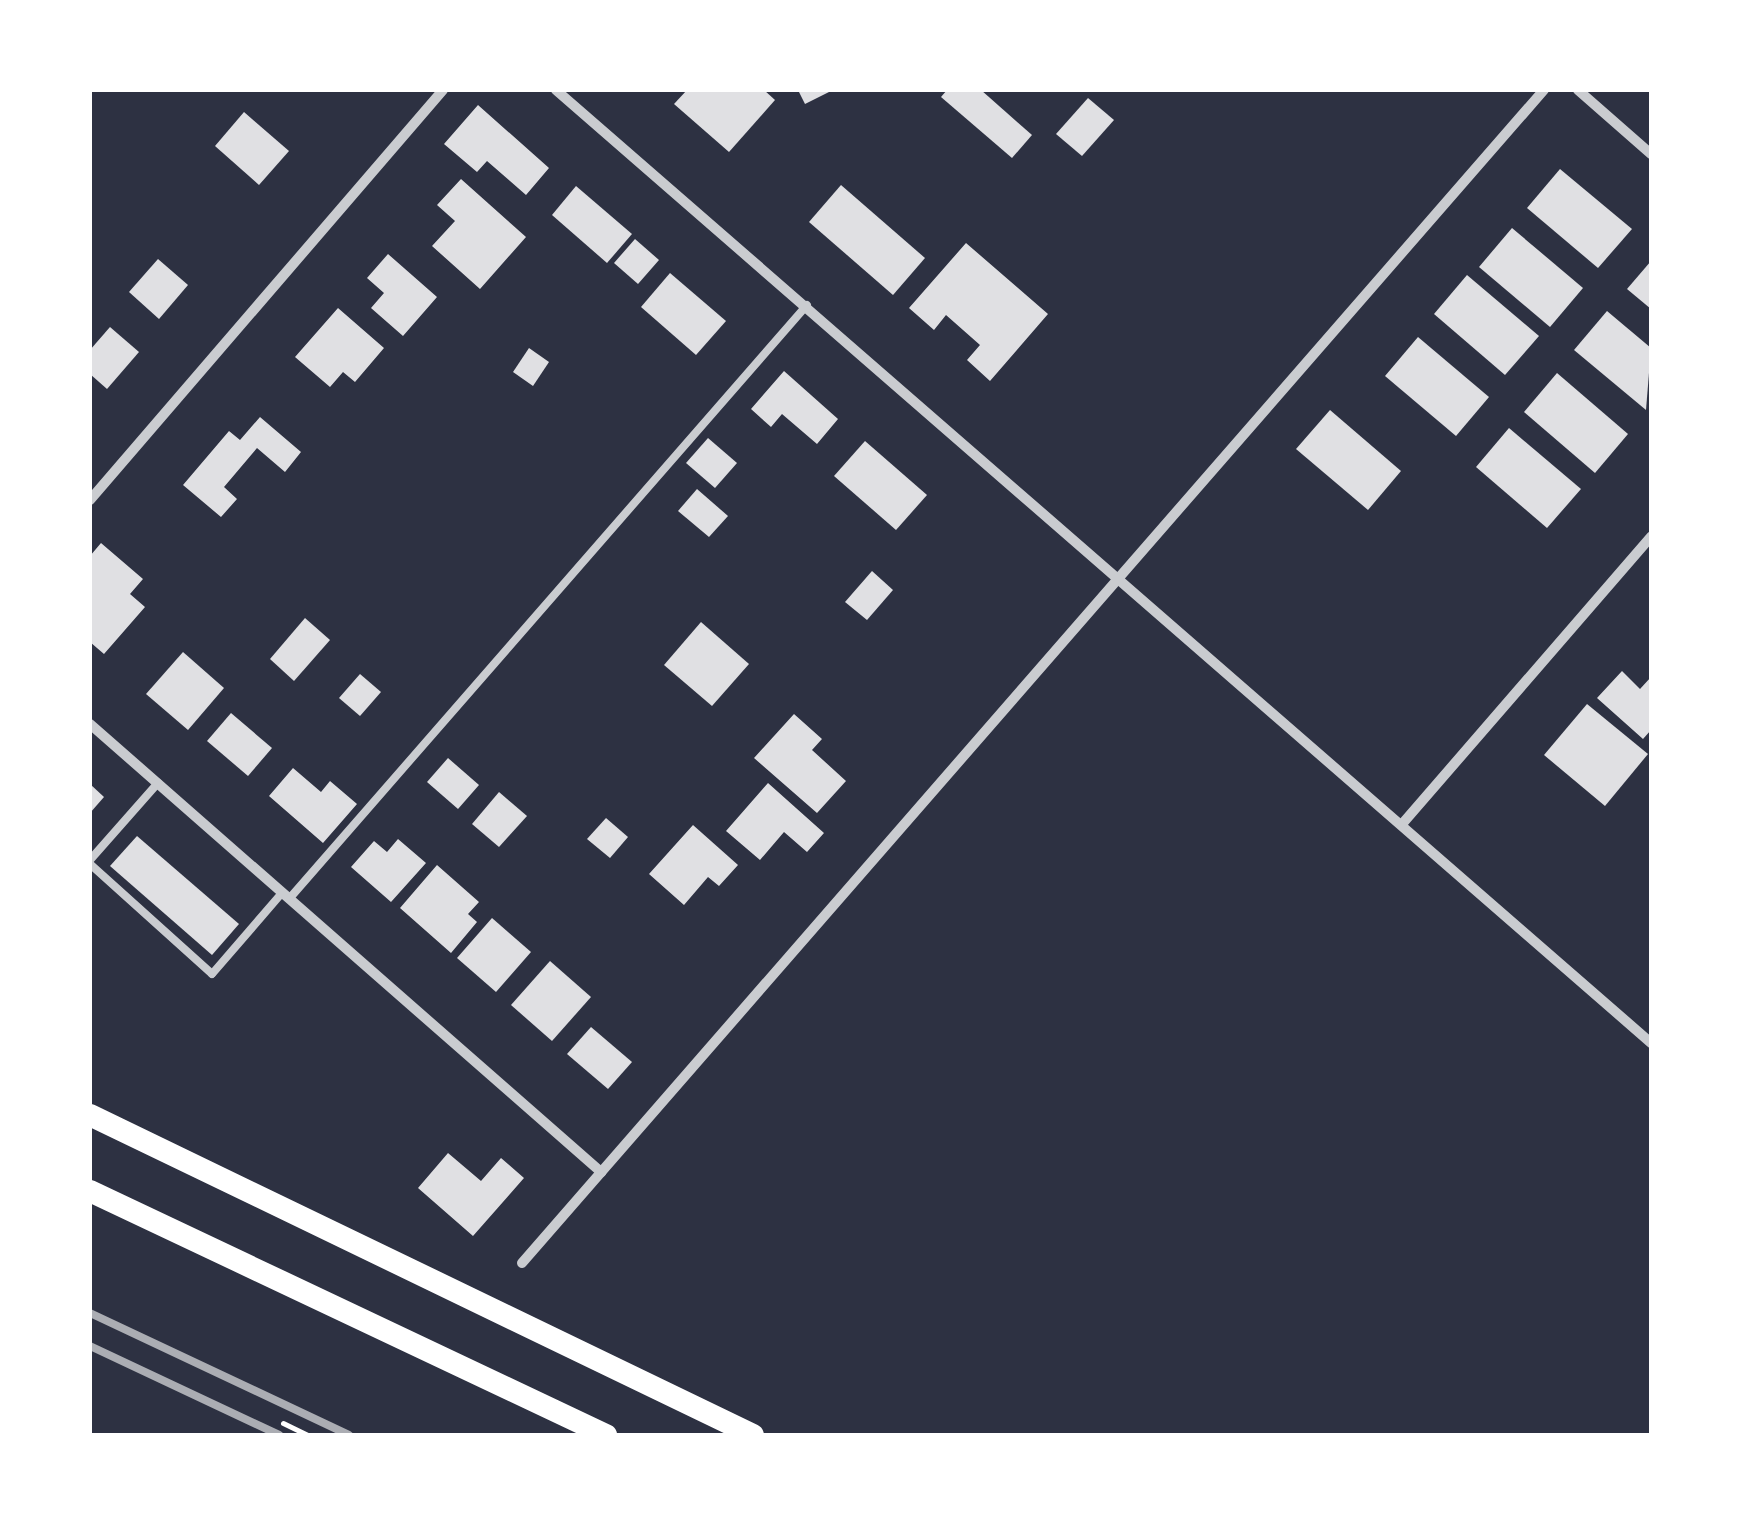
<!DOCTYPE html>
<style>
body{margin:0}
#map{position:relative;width:1741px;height:1525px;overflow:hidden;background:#2d3142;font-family:Helvetica,sans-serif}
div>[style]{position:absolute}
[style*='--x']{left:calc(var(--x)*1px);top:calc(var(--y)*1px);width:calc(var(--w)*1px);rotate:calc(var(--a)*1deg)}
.building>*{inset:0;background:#e0e0e3}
.path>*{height:5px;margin:-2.5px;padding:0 2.5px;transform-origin:2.5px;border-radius:2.5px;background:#fff}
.service>*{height:8px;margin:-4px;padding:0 4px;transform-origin:4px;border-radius:4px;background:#caccd0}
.minor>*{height:10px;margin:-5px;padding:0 5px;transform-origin:5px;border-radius:5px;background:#caccd0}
.primary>*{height:22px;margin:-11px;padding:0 11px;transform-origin:11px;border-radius:11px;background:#fff}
.rail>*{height:8px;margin:-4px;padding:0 4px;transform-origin:4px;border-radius:4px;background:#abadb3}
span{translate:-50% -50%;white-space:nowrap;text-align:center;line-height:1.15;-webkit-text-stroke:8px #fff;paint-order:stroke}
.frame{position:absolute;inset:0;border:92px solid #fff;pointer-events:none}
</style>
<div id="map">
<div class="building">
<i style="clip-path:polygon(687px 90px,764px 90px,775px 100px,729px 152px,674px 104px)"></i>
<i style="clip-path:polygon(798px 90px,833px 90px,805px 104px)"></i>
<i style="clip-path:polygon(947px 90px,981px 90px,1032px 135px,1012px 158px,941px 97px)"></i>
<i style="clip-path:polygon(1088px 98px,1114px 120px,1082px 156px,1056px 134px)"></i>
<i style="clip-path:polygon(478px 105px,549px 168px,526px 195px,487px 161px,477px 172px,444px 144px)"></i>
<i style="clip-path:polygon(244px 112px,289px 151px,259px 185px,215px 146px)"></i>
<i style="clip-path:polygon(1560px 169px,1632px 229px,1598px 268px,1527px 208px)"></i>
<i style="clip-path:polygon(461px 179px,526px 237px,480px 289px,432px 246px,455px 221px,437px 205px)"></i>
<i style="clip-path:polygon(841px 185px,925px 258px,893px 295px,809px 222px)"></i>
<i style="clip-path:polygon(576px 186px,632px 234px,607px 263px,552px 215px)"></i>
<i style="clip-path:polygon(1512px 228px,1583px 288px,1550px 327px,1479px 267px)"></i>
<i style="clip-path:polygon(635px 239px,659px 260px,638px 284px,614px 263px)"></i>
<i style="clip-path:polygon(966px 243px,1048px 314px,990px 381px,967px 360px,980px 345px,946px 315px,934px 330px,909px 308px)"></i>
<i style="clip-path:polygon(388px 254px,437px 297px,403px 336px,371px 308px,384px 293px,367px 278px)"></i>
<i style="clip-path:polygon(158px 259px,188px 285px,159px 319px,129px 292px)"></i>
<i style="clip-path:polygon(1651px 261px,1651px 309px,1627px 289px)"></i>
<i style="clip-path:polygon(670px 273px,726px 321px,696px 355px,641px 307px)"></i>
<i style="clip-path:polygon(1467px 275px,1539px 336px,1505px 375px,1434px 314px)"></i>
<i style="clip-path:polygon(338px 308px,384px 348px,355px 382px,343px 372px,330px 387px,295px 357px)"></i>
<i style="clip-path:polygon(1607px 311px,1651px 348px,1646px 410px,1574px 350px)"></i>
<i style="clip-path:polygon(110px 327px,139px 352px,107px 389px,90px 374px,90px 350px)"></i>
<i style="clip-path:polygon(1418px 337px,1489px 397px,1456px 436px,1385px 376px)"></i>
<i style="clip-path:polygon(529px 348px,549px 362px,533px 386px,513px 372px)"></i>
<i style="clip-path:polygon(784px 371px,838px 419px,817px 444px,782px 414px,771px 427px,751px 409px)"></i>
<i style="clip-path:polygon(1557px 373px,1628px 434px,1595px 473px,1524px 412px)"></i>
<i style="clip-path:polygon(1330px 410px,1401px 471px,1368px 510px,1296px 449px)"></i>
<i style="clip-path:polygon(260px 417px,301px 452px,285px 472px,257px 448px,224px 487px,237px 499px,221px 517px,183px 485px,229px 431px,240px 440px)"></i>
<i style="clip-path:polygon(1509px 428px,1581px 489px,1547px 528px,1476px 467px)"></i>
<i style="clip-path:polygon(708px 438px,737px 463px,715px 488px,686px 463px)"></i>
<i style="clip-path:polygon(865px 441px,927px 495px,896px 530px,834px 476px)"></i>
<i style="clip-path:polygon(697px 489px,728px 516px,709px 537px,678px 511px)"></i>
<i style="clip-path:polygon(101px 543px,143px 579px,130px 594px,145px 607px,104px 654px,90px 642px,90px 556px)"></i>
<i style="clip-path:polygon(872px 571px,893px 590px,867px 620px,845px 602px)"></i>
<i style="clip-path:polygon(305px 618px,330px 640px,294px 681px,270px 659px)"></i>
<i style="clip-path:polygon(701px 622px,749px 664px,712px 706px,664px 665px)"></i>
<i style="clip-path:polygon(183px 652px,224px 688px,188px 730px,146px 694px)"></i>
<i style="clip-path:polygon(1622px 671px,1640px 689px,1651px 677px,1651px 730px,1643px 739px,1597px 698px)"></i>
<i style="clip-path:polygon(360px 674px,381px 692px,360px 716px,339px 698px)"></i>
<i style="clip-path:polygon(1587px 704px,1648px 754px,1605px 806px,1544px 755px)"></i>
<i style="clip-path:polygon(231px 713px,272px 748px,248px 776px,207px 741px)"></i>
<i style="clip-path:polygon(794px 714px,822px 739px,812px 750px,846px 781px,817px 813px,754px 758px)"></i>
<i style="clip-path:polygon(448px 758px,479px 785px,458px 809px,427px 782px)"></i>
<i style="clip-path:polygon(293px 768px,321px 792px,330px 781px,357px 804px,323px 843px,269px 796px)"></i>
<i style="clip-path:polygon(768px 783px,824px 833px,807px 852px,784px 832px,760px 860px,726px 831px)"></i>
<i style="clip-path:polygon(90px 784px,104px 797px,90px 813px)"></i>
<i style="clip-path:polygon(499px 792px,527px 816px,499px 847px,472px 824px)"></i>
<i style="clip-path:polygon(606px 818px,628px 837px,610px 858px,587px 839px)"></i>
<i style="clip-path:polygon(693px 825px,738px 865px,719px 886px,708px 877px,684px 905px,649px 874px)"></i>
<i style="clip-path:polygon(137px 836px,239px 924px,212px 955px,110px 866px)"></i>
<i style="clip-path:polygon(398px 839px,426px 863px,391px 902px,351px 867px,374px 841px,387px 852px)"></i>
<i style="clip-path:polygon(437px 865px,479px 902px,468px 914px,477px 922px,451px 953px,400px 908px)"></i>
<i style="clip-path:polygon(492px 918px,531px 952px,496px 992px,457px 958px)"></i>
<i style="clip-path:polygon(550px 961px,591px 997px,552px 1041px,511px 1005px)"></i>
<i style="clip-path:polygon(591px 1027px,632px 1062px,608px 1089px,567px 1054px)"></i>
<i style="clip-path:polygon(448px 1153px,481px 1181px,501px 1158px,524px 1178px,473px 1236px,418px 1188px)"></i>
</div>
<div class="path">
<i style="--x:283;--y:1423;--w:28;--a:26"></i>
</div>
<div class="service">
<i style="--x:90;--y:860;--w:103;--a:-48.6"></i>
<i style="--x:90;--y:864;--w:164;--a:42"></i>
<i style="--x:212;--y:974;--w:107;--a:-49.2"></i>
<i style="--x:289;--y:899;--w:788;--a:-48.91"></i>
</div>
<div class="minor">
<i style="--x:556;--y:90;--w:1452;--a:41.03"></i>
<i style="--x:1578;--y:90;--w:97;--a:41.2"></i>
<i style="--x:90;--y:500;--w:541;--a:-49.27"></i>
<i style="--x:90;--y:724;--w:680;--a:41.24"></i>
<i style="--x:1403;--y:823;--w:379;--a:-49.1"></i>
<i style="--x:522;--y:1263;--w:1556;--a:-48.94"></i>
</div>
<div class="primary">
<i style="--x:90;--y:1115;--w:736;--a:25.76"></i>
<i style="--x:90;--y:1191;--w:571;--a:25.31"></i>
</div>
<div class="rail">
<i style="--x:90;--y:1313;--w:286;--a:25.2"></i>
<i style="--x:90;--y:1346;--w:209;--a:25.2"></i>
</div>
<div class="frame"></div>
</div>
